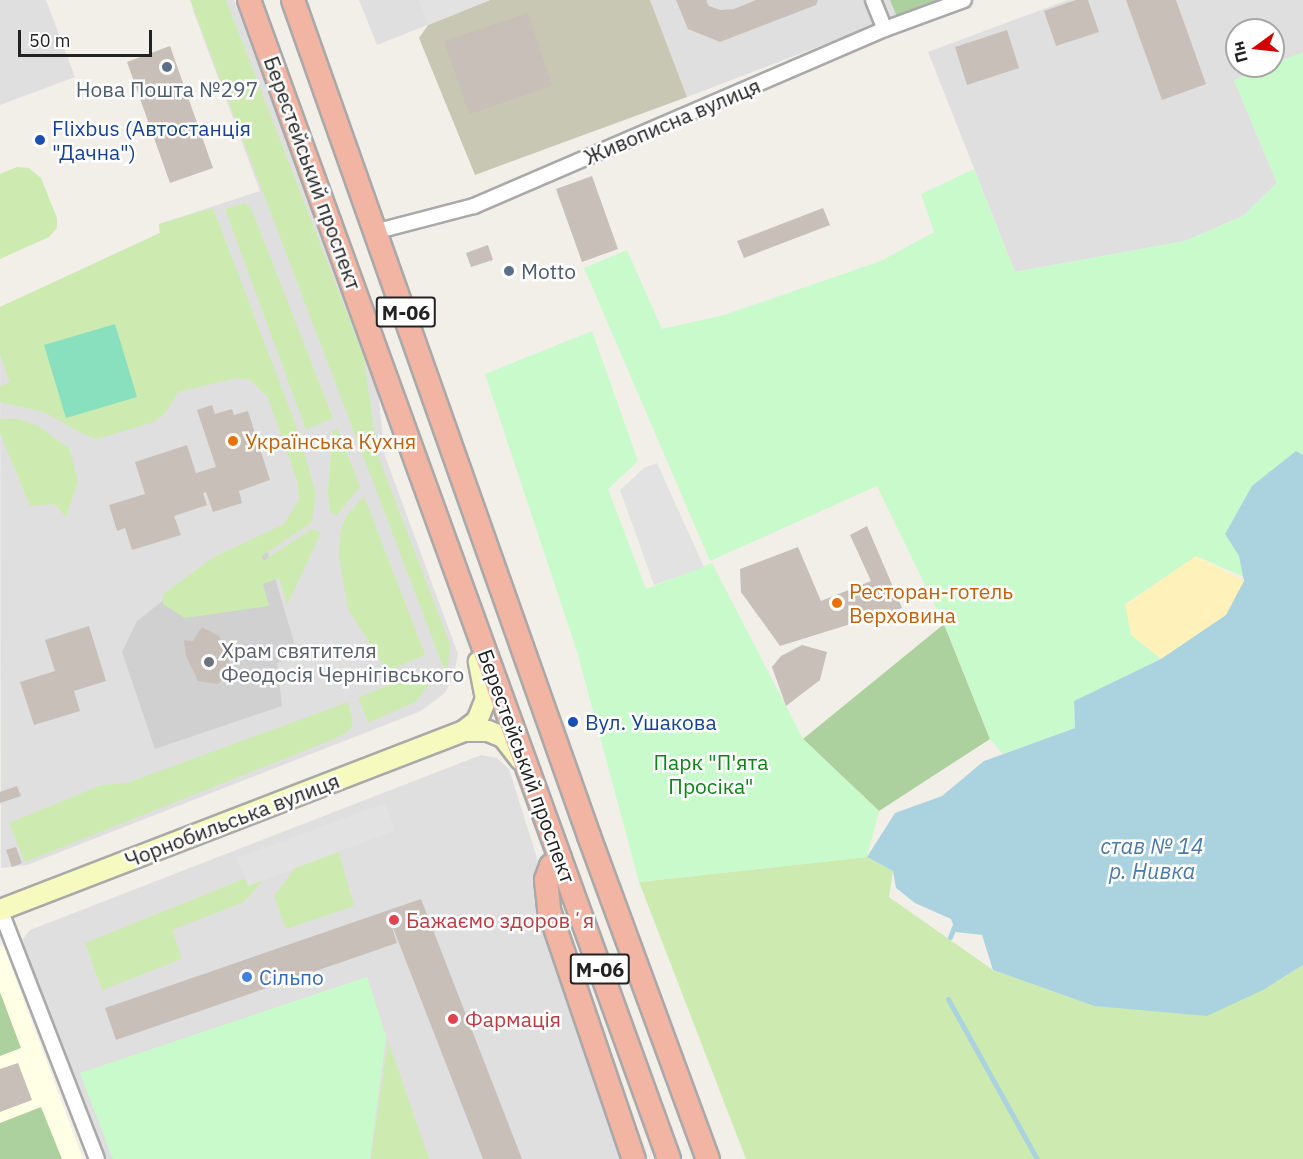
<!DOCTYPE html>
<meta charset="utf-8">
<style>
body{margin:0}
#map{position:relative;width:1303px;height:1159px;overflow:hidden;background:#f2efe9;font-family:"IBM Plex Sans",sans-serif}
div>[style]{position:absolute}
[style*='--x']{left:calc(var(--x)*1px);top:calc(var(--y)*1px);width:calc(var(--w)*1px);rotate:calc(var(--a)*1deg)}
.residential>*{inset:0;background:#e0dfdf}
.education>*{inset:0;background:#ffffe5}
.religious>*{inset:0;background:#d0d0d0}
.construction>*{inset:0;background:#c7c7b4}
.grass>*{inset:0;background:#cdebb0}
.forest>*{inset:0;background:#add19e}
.sand>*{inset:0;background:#fff1ba}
.park>*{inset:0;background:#c8facc}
.pitch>*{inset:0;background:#88e0be}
.parking>*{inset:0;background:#e2e2e2}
.water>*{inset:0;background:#aad3df}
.stream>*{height:5px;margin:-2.5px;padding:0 2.5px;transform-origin:2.5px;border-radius:2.5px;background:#aad3df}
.building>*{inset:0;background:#c7bfb8}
.roads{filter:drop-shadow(2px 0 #a9a9a9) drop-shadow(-2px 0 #a9a9a9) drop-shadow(0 2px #a9a9a9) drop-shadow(0 -2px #a9a9a9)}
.minor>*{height:14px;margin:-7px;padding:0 7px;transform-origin:7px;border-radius:7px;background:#fff}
.secondary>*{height:20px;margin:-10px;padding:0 10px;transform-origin:10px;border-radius:10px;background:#f7fabf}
.trunk>*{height:22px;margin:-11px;padding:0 11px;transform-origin:11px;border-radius:11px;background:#f2b4a3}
.dots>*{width:16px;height:16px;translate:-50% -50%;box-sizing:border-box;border:3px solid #fff;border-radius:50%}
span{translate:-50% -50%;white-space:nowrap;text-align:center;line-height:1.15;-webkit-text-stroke:5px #fff;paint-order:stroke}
.shield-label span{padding:2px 4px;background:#fff;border:2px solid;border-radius:4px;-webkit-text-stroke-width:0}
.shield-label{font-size:20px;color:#222;font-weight:700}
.service-label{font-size:21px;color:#4e5e75}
.left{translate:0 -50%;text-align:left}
.street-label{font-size:21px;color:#222}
.transit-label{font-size:21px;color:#164399}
.food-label{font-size:21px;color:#c56008}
.worship-label{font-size:21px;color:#5b616d}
.park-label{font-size:21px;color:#0c8416}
.health-label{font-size:21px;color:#be3a42}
.shop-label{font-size:21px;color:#366cbe}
.water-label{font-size:22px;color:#4a7aab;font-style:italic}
.north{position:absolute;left:1225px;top:18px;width:60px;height:60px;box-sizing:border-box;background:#fff;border:2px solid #a7a7a7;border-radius:50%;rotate:255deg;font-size:16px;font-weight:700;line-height:24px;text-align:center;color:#222}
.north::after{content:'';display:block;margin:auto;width:21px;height:27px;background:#d40000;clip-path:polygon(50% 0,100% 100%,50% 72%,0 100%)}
.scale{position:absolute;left:18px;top:30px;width:134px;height:27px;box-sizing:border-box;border:3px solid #222;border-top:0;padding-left:8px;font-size:18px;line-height:21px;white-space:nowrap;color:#222;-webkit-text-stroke:4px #fff;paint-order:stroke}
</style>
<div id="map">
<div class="residential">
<i style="clip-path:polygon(0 0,46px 0,75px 77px,0 105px)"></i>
<i style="clip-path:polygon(221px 0,234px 0,377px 382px,385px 456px,458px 654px,454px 675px,445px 693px,421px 711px,27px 865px,1px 868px,0 307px,160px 233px,159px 224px,260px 191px,193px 10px)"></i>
<i style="clip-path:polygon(359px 0,490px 0,377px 45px)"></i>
<i style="clip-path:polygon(650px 0,940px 0,687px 97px)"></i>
<i style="clip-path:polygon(1068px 0,1303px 0,1303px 52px,1294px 56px,1273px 64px,1273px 30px,1237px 30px,1237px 66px,1269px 66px,1234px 80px,1277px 183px,1243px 216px,1185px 241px,1015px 272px,928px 52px)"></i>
<i style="clip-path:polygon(481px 755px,497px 758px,509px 769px,538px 861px,535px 879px,537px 904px,624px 1159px,107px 1159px,24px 947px,23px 939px,30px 930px)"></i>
</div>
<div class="education">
<i style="clip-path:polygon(0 946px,4px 947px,83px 1159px,0 1159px)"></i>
</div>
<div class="religious">
<i style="clip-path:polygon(266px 547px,298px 656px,277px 663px,282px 706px,155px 749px,122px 652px,137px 621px,170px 595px)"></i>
</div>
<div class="construction">
<i style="clip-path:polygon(490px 0,650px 0,687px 97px,475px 175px,419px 38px,428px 25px)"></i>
</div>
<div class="grass">
<i style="clip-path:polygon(190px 0,226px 0,364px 357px,377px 453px,450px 644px,447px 677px)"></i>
<i style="clip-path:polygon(17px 167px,29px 168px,41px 178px,57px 218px,57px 228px,49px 237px,0 259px,0 174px)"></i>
<i style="clip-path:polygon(245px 203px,251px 208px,333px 418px,306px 430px,225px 209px)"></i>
<i style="clip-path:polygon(213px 208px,297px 428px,316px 494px,312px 522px,262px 556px,263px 561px,312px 529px,321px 533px,287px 605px,279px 578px,263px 584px,269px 606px,185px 618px,163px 604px,163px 594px,214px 557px,284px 524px,299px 499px,297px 481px,268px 398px,250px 380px,236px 378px,178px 392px,166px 413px,151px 423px,97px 439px,85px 435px,44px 412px,0 402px,0 386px,10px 382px,0 355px,0 307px,160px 233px,159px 224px)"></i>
<i style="clip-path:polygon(0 419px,19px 419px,38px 426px,69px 448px,78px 481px,66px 517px,54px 504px,30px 506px,0 433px)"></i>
<i style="clip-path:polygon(338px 429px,360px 487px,336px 516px,330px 512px,328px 493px,332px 431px)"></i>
<i style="clip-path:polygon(364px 496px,425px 655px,387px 671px,348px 609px,339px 557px,340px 533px,346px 516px)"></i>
<i style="clip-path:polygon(429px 668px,433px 680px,415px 702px,368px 723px,358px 698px)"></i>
<i style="clip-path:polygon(348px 702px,353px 721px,350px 730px,334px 739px,25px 862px,9px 823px,101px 785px,127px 783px)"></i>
<i style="clip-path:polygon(338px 849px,354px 906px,286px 929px,274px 896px,298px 864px)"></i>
<i style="clip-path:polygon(867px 857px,893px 871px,889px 897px,993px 970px,1094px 1006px,1138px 1008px,1263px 990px,1303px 965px,1303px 1159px,746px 1159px,639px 882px)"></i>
<i style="clip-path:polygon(276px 866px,244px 902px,172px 930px,182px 959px,102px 990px,85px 943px)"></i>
<i style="clip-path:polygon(388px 1040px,429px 1159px,371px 1159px)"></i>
</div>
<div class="forest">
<i style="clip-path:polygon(890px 0,943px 0,897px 17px)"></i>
<i style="clip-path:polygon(944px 624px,990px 739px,879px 811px,803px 739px)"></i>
<i style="clip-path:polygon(0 992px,21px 1048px,0 1056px)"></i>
<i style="clip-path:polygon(41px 1107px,62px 1159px,0 1159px,0 1123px)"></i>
</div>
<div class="sand">
<i style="clip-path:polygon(1196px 556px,1245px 581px,1226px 615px,1161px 659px,1131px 635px,1125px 605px)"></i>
</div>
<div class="park">
<i style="clip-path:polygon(1303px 52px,1303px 455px,1296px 451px,1225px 533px,1239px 556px,1244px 577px,1196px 556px,1125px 604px,1131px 635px,1161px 659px,1074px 701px,1075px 728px,1003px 754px,990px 739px,944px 624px,877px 486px,710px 561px,584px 268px,627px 250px,662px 329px,724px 315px,881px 261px,934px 232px,921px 194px,974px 169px,1015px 272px,1185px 241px,1243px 216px,1277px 183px,1234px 80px)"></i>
<i style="clip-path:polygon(592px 331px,638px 461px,608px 489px,646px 589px,712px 563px,803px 739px,879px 811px,867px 857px,639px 882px,578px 655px,485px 374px)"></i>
<i style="clip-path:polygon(367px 977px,386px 1036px,370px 1159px,113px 1159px,80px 1073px)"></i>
</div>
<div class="pitch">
<i style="clip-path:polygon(115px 324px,137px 397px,66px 418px,44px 345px)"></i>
</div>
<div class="parking">
<i style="clip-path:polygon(419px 0,490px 0,428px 25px)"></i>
<i style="clip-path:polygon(657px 463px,704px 567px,654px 585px,620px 490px,644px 468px)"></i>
<i style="clip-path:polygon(385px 803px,394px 831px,248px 886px,237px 858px)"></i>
</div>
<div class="water">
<i style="clip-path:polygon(1296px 451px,1303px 455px,1303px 965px,1263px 990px,1207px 1016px,1094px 1006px,993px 970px,982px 935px,956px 932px,951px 919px,915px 903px,896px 888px,893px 871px,867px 857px,895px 813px,942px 796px,984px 761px,1075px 728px,1074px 701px,1161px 659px,1226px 615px,1244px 581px,1239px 556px,1225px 534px,1252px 486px)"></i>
</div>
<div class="stream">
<i style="--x:950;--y:937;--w:16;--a:-68"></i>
<i style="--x:948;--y:999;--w:183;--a:60.9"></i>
</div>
<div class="building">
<i style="clip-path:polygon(676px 0,706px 0,709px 6px,720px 10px,734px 9px,756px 0,818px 0,816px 5px,720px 42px,688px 29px)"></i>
<i style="clip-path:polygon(1076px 0,1088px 0,1099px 32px,1056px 46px,1044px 11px)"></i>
<i style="clip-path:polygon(1126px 0,1176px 0,1206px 84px,1162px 100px)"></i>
<i style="clip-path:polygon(528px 13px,552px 86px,469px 114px,444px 41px)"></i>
<i style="clip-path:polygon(1007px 30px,1019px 68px,967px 85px,955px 47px)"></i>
<i style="clip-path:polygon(170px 46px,213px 168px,170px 183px,127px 62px)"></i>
<i style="clip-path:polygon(592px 176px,618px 249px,582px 262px,556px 189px)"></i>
<i style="clip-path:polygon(823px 208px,830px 225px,744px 258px,737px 241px)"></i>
<i style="clip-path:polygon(488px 245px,493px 260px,471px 267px,466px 253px)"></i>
<i style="clip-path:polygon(212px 405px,215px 414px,232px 409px,234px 415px,248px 411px,270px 480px,239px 491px,242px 503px,213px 512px,206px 492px,203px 493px,207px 505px,174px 516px,181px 535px,132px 550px,125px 528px,117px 531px,109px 505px,145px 494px,135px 462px,187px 445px,196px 473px,216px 467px,197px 410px)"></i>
<i style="clip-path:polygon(867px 526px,902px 608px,780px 646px,741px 592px,740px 569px,798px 547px,821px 601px,871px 581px,850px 535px)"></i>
<i style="clip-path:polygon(89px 626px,106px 681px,74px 691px,80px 711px,34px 725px,20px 682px,55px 671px,45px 640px)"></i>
<i style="clip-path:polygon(202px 627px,219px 636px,232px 669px,218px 684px,198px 681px,186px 656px,184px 640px,193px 641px)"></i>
<i style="clip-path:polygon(802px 645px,827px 652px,820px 680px,786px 706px,772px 667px,781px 656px)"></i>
<i style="clip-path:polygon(17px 786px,21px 796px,0 803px,0 792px)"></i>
<i style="clip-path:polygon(16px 847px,22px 863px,12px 867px,6px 850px)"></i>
<i style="clip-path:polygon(421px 899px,522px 1159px,483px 1159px,388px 915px,397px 943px,116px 1040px,105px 1008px)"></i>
<i style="clip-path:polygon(18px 1063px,32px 1100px,0 1112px,0 1069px)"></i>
</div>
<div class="roads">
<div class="minor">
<i style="--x:873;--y:0;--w:31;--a:68"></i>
<i style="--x:378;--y:231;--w:99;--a:-14.6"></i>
<i style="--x:474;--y:206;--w:447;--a:-23.3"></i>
<i style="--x:885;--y:29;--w:84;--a:-20.2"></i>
<i style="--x:0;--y:909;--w:268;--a:68.8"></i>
</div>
<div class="secondary">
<i style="--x:464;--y:731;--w:24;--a:0"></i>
<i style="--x:488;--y:731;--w:16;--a:22"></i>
<i style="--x:503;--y:737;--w:29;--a:52"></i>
<i style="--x:0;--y:910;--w:497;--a:-21.1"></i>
<i style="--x:464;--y:731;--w:16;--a:-38"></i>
<i style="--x:477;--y:721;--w:24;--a:-68"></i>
<i style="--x:486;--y:699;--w:38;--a:-101"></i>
</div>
<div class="trunk">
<i style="--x:249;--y:0;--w:1233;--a:70.08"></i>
<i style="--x:293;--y:0;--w:887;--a:70.5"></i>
<i style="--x:589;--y:836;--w:344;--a:69.8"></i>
<i style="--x:560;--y:858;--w:12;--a:138"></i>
<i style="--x:551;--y:866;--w:15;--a:110"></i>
<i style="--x:546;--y:880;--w:30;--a:84"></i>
<i style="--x:549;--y:910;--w:263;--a:71.2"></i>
</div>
</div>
<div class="dots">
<i style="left:167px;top:67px;background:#5c6f8a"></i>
<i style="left:40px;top:140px;background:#1a4fb4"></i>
<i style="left:509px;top:271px;background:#5c6f8a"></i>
<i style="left:233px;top:441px;background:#e8710a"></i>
<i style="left:837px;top:603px;background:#e8710a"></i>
<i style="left:209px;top:662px;background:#6b7280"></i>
<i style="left:573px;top:722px;background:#1a4fb4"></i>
<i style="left:394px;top:920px;background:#e0444e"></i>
<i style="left:247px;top:977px;background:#3f7fe0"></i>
<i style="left:453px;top:1019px;background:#e0444e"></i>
</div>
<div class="shield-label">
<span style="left:406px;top:312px">М-06</span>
<span style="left:600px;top:969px">М-06</span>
</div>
<div class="service-label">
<span style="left:167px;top:89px">Нова Пошта №297</span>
<span class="left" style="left:521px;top:271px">Motto</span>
</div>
<div class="street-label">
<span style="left:672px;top:121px;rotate:-23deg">Живописна вулиця</span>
<span style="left:313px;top:173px;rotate:70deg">Берестейський проспект</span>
<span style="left:527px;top:766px;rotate:70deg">Берестейський проспект</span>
<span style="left:232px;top:820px;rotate:-21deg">Чорнобильська вулиця</span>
</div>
<div class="transit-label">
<span class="left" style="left:52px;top:140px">Flixbus (Автостанція<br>"Дачна")</span>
<span class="left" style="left:585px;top:722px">Вул. Ушакова</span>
</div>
<div class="food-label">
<span class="left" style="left:245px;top:441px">Українська Кухня</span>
<span class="left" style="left:849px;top:603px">Ресторан-готель<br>Верховина</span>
</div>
<div class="worship-label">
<span class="left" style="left:221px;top:662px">Храм святителя<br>Феодосія Чернігівського</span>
</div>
<div class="park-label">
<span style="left:711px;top:774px">Парк "П'ята<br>Просіка"</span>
</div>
<div class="health-label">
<span class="left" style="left:406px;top:920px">Бажаємо здоровʼя</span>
<span class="left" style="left:465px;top:1019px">Фармація</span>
</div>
<div class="shop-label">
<span class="left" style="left:259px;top:977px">Сільпо</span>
</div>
<div class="water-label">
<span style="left:1152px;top:858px">став № 14<br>р. Нивка</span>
</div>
<div class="north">Пн</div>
<div class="scale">50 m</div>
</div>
